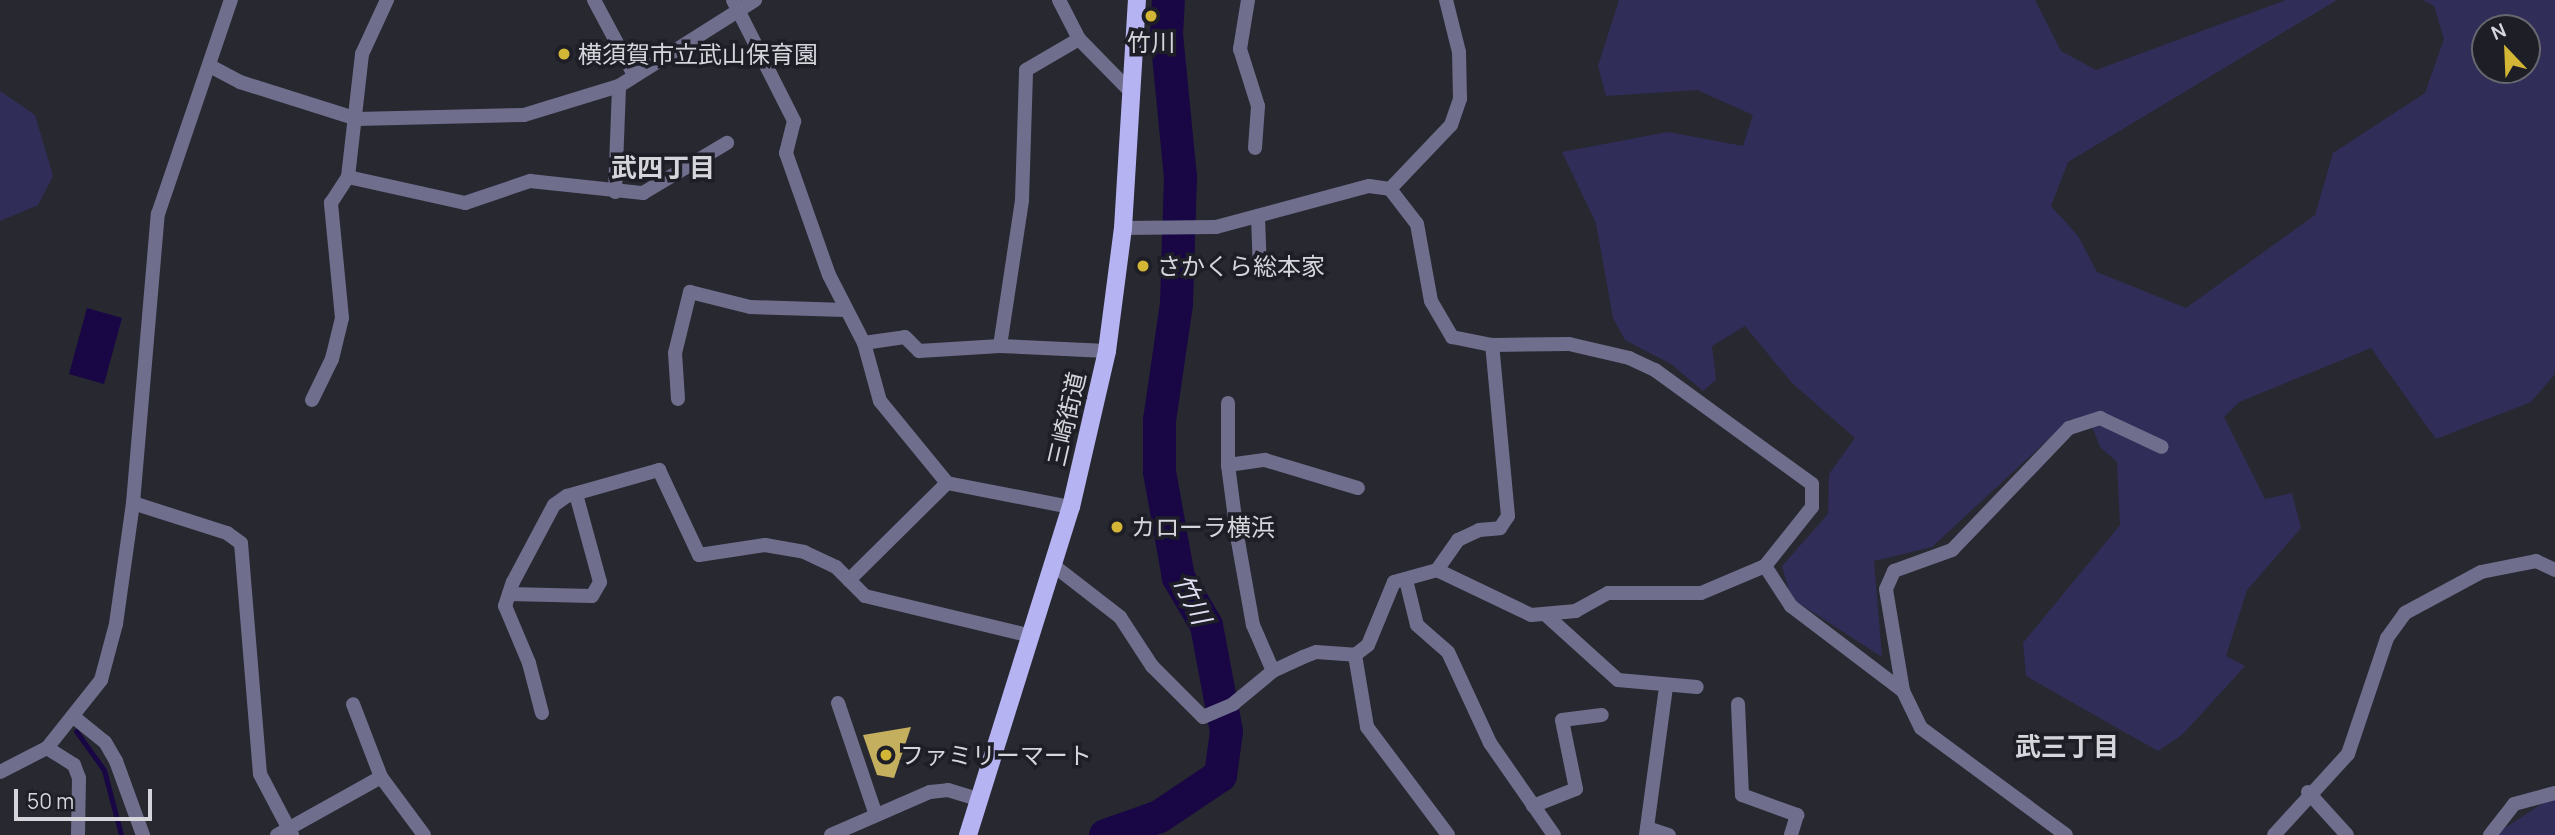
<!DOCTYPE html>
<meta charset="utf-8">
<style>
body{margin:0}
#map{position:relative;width:2555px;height:835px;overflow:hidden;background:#282831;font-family:Manrope,"Noto Sans JP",sans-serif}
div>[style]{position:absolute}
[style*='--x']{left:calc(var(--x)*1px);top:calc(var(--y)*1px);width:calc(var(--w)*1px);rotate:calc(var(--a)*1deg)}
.green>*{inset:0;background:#312d59}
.water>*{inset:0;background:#180645}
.stream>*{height:5px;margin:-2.5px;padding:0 2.5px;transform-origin:2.5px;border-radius:2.5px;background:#180645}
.river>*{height:33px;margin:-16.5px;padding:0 16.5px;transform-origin:16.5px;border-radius:16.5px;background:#180645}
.building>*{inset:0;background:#c3af5d}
.minor>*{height:14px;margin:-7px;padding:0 7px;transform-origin:7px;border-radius:7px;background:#6f6e8d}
.tertiary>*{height:14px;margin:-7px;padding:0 7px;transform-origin:7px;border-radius:7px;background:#6f6e8d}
.primary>*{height:18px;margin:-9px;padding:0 9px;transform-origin:9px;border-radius:9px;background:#b5b3f2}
.dots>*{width:19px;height:19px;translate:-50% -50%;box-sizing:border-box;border:4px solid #1e1e27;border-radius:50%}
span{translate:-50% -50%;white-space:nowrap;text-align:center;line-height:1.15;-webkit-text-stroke:7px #1e1e27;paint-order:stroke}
.poi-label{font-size:24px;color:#d5d5db}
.left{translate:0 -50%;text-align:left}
.street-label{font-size:24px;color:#d5d5db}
.neighbourhood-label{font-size:26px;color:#d5d5db;font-weight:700}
.water-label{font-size:26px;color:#dfdff3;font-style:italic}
.north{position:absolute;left:2471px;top:14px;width:70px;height:70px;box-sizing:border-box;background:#1e1e27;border:2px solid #67676f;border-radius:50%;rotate:337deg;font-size:19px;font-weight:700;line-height:28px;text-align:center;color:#d5d5db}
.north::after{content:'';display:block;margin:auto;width:24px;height:32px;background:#d3b635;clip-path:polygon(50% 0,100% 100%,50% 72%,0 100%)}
.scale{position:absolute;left:14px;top:789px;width:138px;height:32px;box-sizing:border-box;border:4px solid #d5d5db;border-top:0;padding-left:9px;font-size:21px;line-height:24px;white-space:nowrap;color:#d5d5db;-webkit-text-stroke:5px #1e1e27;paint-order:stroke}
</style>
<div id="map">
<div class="green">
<i style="clip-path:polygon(evenodd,1619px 0,2035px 0,2061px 51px,2096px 70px,2286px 0,2337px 0,2068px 162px,2051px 206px,2078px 236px,2097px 272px,2186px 308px,2315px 215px,2333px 153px,2425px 93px,2444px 39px,2434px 6px,2423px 0,2555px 0,2555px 374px,2531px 402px,2436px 439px,2371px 348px,2239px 402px,2224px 417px,2265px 499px,2292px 493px,2301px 528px,2247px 590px,2226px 656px,2245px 666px,2183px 734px,2158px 751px,2026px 676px,2023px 643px,2120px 525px,2117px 462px,2100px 447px,2093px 429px,2070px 419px,1932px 547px,1874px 561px,1882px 657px,1791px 598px,1782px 566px,1828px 514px,1829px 474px,1855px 438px,1792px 383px,1745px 326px,1712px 346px,1716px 380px,1703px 391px,1671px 364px,1625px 340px,1613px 318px,1596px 223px,1562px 152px,1668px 132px,1743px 146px,1753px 115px,1697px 90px,1606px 96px,1598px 66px,1619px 0,2485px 28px,2527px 28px,2527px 70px,2485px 70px,2485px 28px)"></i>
<i style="clip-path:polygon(0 91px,35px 115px,53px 176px,38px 205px,0 221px)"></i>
<i style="clip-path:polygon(2555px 796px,2555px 835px,2494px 835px,2543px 803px)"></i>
</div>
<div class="water">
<i style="clip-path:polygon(87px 308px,122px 318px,104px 384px,69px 374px)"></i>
</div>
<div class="stream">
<i style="--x:76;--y:731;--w:48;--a:54.3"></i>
<i style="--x:104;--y:770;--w:67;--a:75.3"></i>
</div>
<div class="river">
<i style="--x:1105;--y:835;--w:57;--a:-19.4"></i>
<i style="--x:1159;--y:816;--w:73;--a:-33.9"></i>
<i style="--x:1220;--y:775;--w:44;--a:-82.2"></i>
<i style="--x:1226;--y:731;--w:108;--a:-100.7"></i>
<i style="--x:1206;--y:625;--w:56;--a:-120.3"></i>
<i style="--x:1178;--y:577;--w:108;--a:-100.2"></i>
<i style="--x:1159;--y:471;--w:51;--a:-90"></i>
<i style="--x:1159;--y:420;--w:118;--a:-81.7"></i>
<i style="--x:1176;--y:303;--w:126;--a:-88.2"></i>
<i style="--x:1180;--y:177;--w:143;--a:-95.6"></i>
<i style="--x:1166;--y:35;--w:35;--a:-87"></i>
</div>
<div class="building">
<i style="clip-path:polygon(911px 727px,894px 778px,877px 775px,863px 735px)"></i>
</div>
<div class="minor">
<i style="--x:594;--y:0;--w:85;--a:61.9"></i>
<i style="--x:733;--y:0;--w:136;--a:63.2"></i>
<i style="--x:794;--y:121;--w:33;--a:104"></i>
<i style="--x:786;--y:153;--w:129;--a:70.6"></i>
<i style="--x:829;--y:275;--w:76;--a:62.8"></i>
<i style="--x:864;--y:343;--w:60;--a:74.6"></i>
<i style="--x:880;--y:401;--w:106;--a:50.7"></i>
<i style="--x:947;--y:483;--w:126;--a:11"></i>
<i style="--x:1248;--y:0;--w:50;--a:99.3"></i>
<i style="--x:1240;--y:49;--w:60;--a:72.5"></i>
<i style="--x:1258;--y:106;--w:42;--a:94.1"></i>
<i style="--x:348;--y:177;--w:120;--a:12.5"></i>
<i style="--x:465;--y:203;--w:69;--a:-18.7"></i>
<i style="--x:530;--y:181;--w:114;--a:6.1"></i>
<i style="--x:643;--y:193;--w:98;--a:-30.8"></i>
<i style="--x:1390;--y:189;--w:88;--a:-46.4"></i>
<i style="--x:1451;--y:125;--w:28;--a:-71"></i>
<i style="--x:1460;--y:99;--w:47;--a:-91.2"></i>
<i style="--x:1459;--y:52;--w:54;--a:-104"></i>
<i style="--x:615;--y:192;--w:106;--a:-87.8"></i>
<i style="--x:1258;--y:216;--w:56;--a:88"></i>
<i style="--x:1123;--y:228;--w:93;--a:-0.6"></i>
<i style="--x:1216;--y:227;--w:158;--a:-15"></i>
<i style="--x:1369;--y:186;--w:21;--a:8"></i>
<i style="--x:1390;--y:189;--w:44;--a:52.4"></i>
<i style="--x:1417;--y:224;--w:78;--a:79.7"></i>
<i style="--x:1431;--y:301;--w:42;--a:59.7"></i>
<i style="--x:1452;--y:337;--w:41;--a:11.3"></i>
<i style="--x:1492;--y:345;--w:77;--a:-0.7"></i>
<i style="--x:1569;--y:344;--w:62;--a:13.1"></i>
<i style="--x:1629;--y:358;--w:29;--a:25"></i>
<i style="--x:1655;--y:370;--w:194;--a:36"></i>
<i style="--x:1812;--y:484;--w:23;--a:90"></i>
<i style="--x:1812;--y:507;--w:75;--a:128.5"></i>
<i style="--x:1765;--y:566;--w:69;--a:157.1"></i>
<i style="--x:1701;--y:593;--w:93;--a:180"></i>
<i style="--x:1608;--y:593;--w:37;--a:151"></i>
<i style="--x:1576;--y:611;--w:45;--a:174.9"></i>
<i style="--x:1531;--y:615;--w:104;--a:-154.4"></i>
<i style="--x:864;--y:343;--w:41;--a:-8.3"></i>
<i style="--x:905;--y:337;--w:20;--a:45"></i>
<i style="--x:919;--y:351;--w:81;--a:-3.5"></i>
<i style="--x:1000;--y:346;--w:148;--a:-81.4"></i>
<i style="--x:1022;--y:200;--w:130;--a:-88.2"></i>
<i style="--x:1026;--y:70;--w:61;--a:-30.3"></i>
<i style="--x:1000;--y:346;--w:107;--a:2.7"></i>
<i style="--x:678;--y:399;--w:46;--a:-93.7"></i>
<i style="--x:675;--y:353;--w:63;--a:-76.2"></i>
<i style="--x:690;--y:292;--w:62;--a:14"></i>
<i style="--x:750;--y:307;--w:95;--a:1.8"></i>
<i style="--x:312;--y:400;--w:46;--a:-64"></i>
<i style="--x:332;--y:359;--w:42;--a:-76.3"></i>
<i style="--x:342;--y:318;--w:116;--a:-95.5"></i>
<i style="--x:331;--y:203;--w:31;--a:-57"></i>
<i style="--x:348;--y:177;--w:124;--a:-83.5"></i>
<i style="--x:362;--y:54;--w:60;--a:-65.2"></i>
<i style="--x:1228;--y:403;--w:62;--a:90"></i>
<i style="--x:1228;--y:465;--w:77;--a:82.5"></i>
<i style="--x:1238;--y:541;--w:85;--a:79.9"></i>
<i style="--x:1253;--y:625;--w:50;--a:66.5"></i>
<i style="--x:1228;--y:465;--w:37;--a:-8"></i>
<i style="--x:1265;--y:460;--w:97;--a:16.8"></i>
<i style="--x:133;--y:503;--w:99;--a:17.7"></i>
<i style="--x:227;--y:533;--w:17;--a:36"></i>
<i style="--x:241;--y:543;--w:232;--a:85.3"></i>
<i style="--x:260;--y:774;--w:69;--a:62.3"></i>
<i style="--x:1053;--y:565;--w:85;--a:37.8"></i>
<i style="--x:1120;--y:617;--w:59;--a:56.9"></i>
<i style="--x:1152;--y:666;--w:72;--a:45"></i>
<i style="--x:1203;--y:717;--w:33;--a:-23"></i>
<i style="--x:1233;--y:704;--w:52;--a:-39.5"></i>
<i style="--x:1273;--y:671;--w:33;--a:-25"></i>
<i style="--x:1303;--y:657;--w:14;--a:-21"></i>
<i style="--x:1316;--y:652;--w:39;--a:4"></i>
<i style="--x:1355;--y:655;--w:73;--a:80.5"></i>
<i style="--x:1367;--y:727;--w:135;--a:53.1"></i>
<i style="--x:1765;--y:566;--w:48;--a:57"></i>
<i style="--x:1791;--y:606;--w:141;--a:37.2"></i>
<i style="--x:1903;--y:691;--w:41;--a:64.1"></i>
<i style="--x:1921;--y:728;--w:180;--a:36.4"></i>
<i style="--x:849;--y:580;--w:138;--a:-44.7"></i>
<i style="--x:1406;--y:580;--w:46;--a:76.3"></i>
<i style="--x:1417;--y:625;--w:41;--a:41.1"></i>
<i style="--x:1448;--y:652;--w:100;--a:65.2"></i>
<i style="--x:1490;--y:743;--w:112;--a:55.2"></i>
<i style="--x:509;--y:594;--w:83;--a:1.4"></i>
<i style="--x:592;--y:596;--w:16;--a:-60"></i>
<i style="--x:600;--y:582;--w:91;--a:-105.3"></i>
<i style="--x:1546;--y:615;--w:97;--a:42.1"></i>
<i style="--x:1618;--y:680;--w:79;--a:5.1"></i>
<i style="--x:1355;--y:655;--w:16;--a:-38"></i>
<i style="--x:1368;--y:645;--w:68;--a:-67.6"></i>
<i style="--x:1394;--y:582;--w:45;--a:-15.6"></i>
<i style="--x:1437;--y:570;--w:37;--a:-55"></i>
<i style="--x:1458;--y:540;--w:23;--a:-25"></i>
<i style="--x:1479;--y:530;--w:21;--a:-5"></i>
<i style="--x:1500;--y:528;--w:14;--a:-56"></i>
<i style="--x:1508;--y:516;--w:172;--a:-95.3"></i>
<i style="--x:1903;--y:691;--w:103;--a:-99.5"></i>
<i style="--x:1886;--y:589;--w:20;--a:-66"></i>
<i style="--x:1894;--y:571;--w:62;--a:-19.9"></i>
<i style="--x:1952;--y:550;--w:169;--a:-46.2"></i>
<i style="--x:2069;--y:428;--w:33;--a:-18"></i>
<i style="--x:2100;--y:418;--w:68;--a:25.1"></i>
<i style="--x:838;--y:703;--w:118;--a:71.3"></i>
<i style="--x:1738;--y:704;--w:91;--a:87.5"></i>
<i style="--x:1742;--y:795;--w:59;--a:20"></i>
<i style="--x:1797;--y:815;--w:21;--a:107"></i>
<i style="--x:542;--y:713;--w:52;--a:-104.6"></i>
<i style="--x:529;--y:663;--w:62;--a:-112.8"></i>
<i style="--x:505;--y:606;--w:25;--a:-72"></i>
<i style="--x:513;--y:582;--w:87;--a:-62"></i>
<i style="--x:554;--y:505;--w:16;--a:-35"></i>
<i style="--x:567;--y:496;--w:96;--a:-15.8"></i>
<i style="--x:659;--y:470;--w:94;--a:64.8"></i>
<i style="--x:699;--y:555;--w:67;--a:-8.6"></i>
<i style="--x:765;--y:545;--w:40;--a:10"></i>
<i style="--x:804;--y:552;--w:35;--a:25"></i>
<i style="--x:836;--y:567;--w:41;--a:45"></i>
<i style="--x:865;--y:596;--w:172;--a:13.5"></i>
<i style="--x:75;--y:718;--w:38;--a:39"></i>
<i style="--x:105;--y:742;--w:22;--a:60"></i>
<i style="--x:116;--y:761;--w:79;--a:70"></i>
<i style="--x:47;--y:748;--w:32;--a:32"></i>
<i style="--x:74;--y:765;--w:14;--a:69"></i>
<i style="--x:79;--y:778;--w:57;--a:91"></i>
<i style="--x:0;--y:772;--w:53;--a:-27.1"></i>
<i style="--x:47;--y:748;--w:87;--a:-51.5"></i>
<i style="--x:101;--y:680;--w:58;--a:-75"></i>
<i style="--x:116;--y:624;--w:122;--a:-82"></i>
<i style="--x:133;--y:503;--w:290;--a:-85.1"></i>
<i style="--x:158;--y:214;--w:226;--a:-71.2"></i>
<i style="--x:381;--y:777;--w:72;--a:53.4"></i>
<i style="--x:2308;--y:792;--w:58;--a:47.8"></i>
<i style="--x:1533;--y:806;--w:46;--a:-21.6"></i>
<i style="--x:1576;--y:789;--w:70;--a:-101.5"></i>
<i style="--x:1562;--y:720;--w:40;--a:-7.1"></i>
<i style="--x:1647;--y:828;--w:23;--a:18"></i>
<i style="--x:277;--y:835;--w:119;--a:-29.1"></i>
<i style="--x:381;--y:777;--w:78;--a:-111"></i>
<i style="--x:831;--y:835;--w:108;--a:-23.5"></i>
<i style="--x:930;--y:792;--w:18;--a:-6"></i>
<i style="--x:948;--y:790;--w:31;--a:17"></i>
<i style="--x:1646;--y:835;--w:149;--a:-82.3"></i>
<i style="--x:2274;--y:835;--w:110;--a:-47.6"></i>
<i style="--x:2348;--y:754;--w:122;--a:-71.4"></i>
<i style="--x:2387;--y:638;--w:31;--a:-54"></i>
<i style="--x:2405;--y:613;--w:86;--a:-28.3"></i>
<i style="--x:2481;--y:572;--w:56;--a:-11.3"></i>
<i style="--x:2536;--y:561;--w:21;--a:25"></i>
<i style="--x:2490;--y:835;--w:39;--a:-52"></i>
<i style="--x:2514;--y:804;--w:42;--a:-15"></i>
</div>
<div class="tertiary">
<i style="--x:1059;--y:0;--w:44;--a:62.9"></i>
<i style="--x:1079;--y:39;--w:73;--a:45.6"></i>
<i style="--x:210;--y:66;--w:34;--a:28"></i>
<i style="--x:240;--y:82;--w:123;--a:17.5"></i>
<i style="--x:357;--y:119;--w:167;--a:-1.4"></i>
<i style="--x:524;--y:115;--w:99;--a:-17"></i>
<i style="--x:619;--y:86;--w:161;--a:-32.3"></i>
</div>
<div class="primary">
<i style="--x:968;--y:835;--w:344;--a:-72.6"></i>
<i style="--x:1071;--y:507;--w:160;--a:-77"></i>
<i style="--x:1107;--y:351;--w:124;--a:-82.6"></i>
<i style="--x:1123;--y:228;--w:228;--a:-86.5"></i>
</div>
<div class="dots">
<i style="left:1151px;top:16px;background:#d3b635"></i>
<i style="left:564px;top:54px;background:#d3b635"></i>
<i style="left:1143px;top:266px;background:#d3b635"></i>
<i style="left:1117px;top:527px;background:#d3b635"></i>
<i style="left:886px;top:755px;background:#d3b635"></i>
</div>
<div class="poi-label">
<span style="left:1151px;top:42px">竹川</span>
<span class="left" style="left:578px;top:54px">横須賀市立武山保育園</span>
<span class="left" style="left:1157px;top:266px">さかくら総本家</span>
<span class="left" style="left:1131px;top:527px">カローラ横浜</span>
<span class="left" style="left:900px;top:755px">ファミリーマート</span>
</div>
<div class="street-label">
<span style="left:1066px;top:419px;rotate:-77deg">三崎街道</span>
</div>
<div class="neighbourhood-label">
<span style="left:663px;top:168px">武四丁目</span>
<span style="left:2067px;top:747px">武三丁目</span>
</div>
<div class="water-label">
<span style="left:1192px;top:599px;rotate:65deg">竹川</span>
</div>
<div class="north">N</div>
<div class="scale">50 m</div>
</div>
